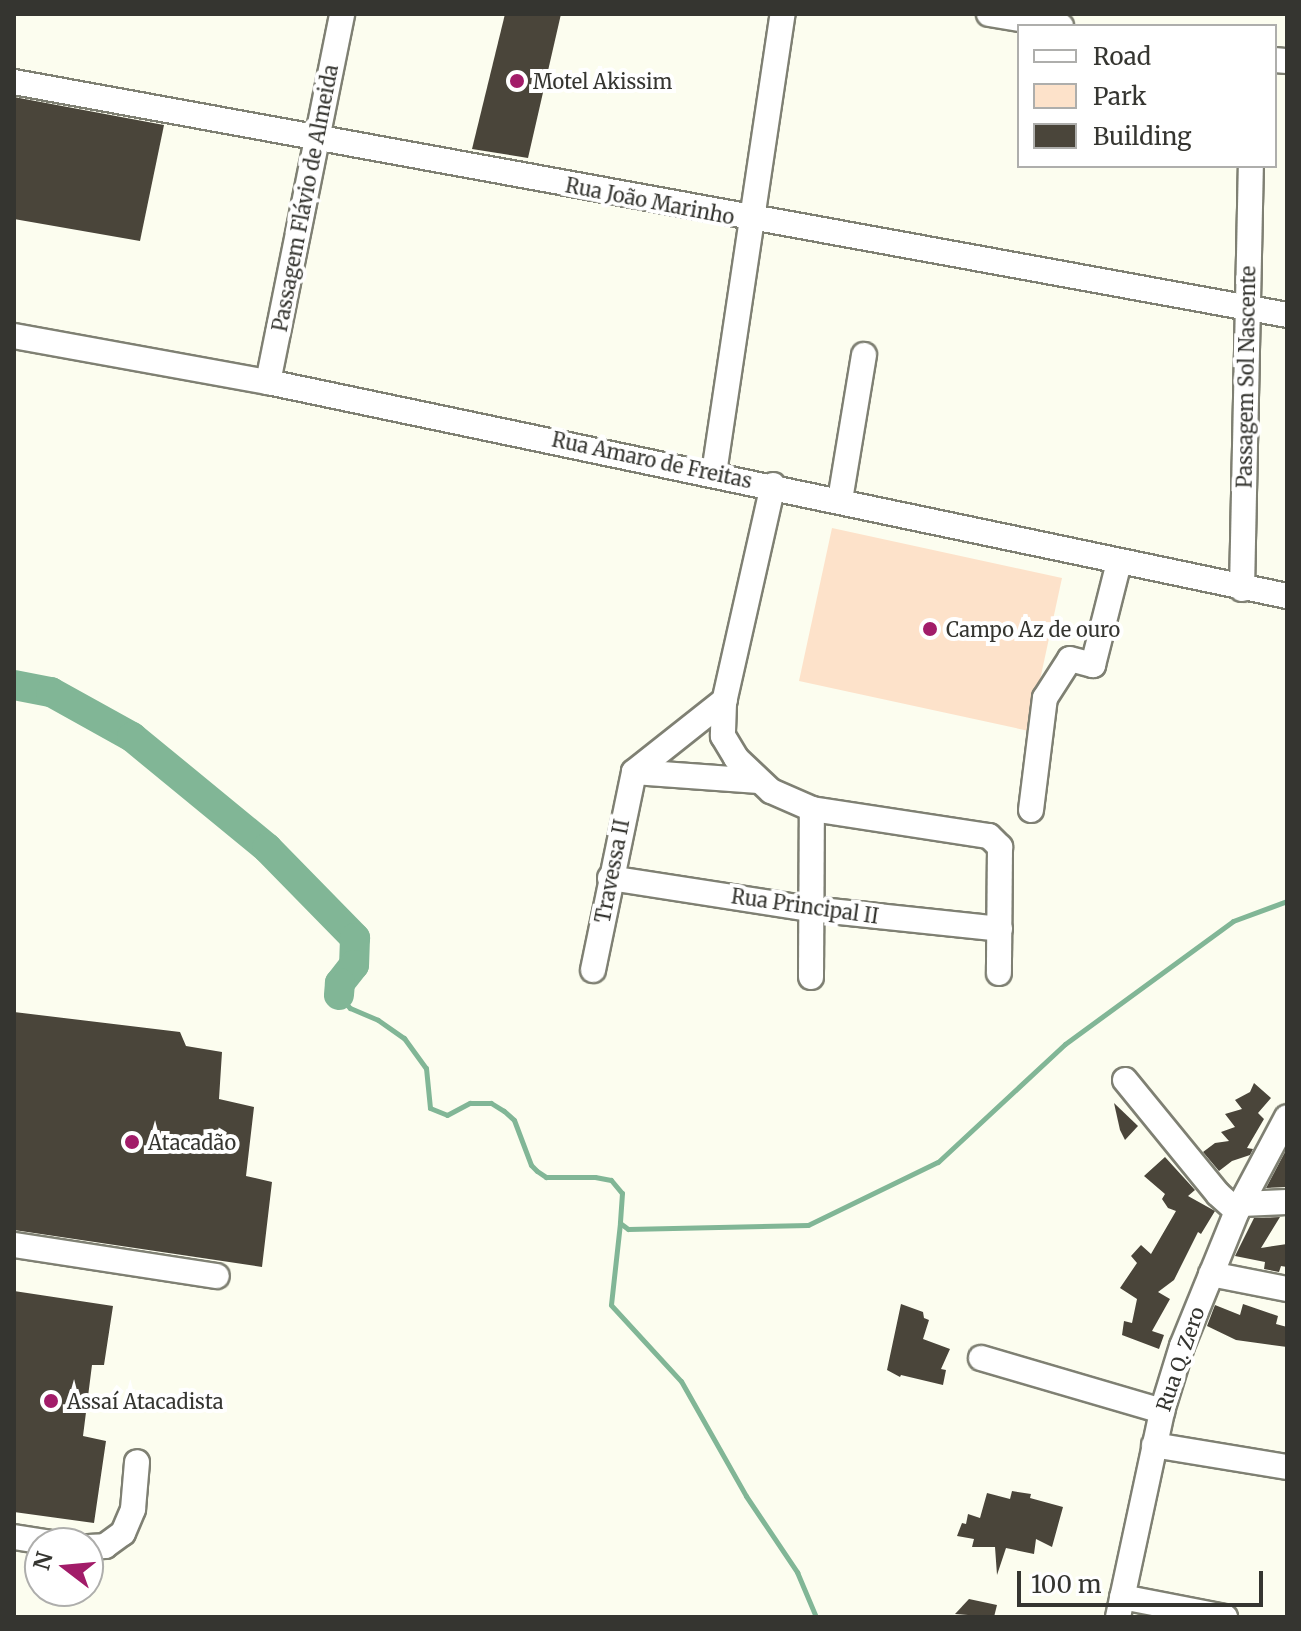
<!DOCTYPE html>
<meta charset="utf-8">
<style>
body{margin:0}
#map{position:relative;width:1301px;height:1631px;overflow:hidden;background:#fcfdef;font-family:Merriweather,serif}
div>[style]{position:absolute}
[style*='--x']{left:calc(var(--x)*1px);top:calc(var(--y)*1px);width:calc(var(--w)*1px);rotate:calc(var(--a)*1deg)}
.green>*{inset:0;background:#fde2ca}
.stream>*{height:5px;margin:-2.5px;padding:0 2.5px;transform-origin:2.5px;border-radius:2.5px;background:#81b696}
.river>*{height:30px;margin:-15px;padding:0 15px;transform-origin:15px;border-radius:15px;background:#81b696}
.building>*{inset:0;background:#4a453a}
.roads{filter:drop-shadow(2px 0 #7f8073) drop-shadow(-2px 0 #7f8073) drop-shadow(0 2px #7f8073) drop-shadow(0 -2px #7f8073)}
.minor>*{height:24px;margin:-12px;padding:0 12px;transform-origin:12px;border-radius:12px;background:#fff}
.dots>*{width:22px;height:22px;translate:-50% -50%;box-sizing:border-box;border:4px solid #fff;border-radius:50%}
span{translate:-50% -50%;white-space:nowrap;text-align:center;line-height:1.15;-webkit-text-stroke:8px #fff;paint-order:stroke}
.poi-label{font-size:20px;color:#353530}
.left{translate:0 -50%;text-align:left}
.street-label{font-size:20px;color:#353530}
.frame{position:absolute;inset:0;border:16px solid #353530;pointer-events:none}
.legend{position:absolute;left:1017px;top:24px;width:260px;height:144px;box-sizing:border-box;background:#fff;border:2px solid #aeaeac;margin:0;padding:10px 14px;list-style:none;font-size:24px;color:#353530}
.legend li{display:flex;align-items:center;gap:16px;height:40px}
.legend b{width:40px;border:2px solid #aeaeac}
.north{position:absolute;left:24px;top:1527px;width:80px;height:80px;box-sizing:border-box;background:#fff;border:2px solid #aeaeac;border-radius:50%;rotate:286deg;font-size:22px;font-weight:700;line-height:32px;text-align:center;color:#353530}
.north::after{content:'';display:block;margin:auto;width:28px;height:36px;background:#a21c69;clip-path:polygon(50% 0,100% 100%,50% 72%,0 100%)}
.scale{position:absolute;left:1017px;top:1571px;width:246px;height:36px;box-sizing:border-box;border:4px solid #353530;border-top:0;padding-left:10px;font-size:24px;line-height:28px;white-space:nowrap;color:#353530;-webkit-text-stroke:6px #fff;paint-order:stroke}
</style>
<div id="map">
<div class="green">
<i style="clip-path:polygon(832px 528px,1062px 578px,1029px 731px,799px 681px)"></i>
</div>
<div class="stream">
<i style="--x:339;--y:995;--w:17;--a:50"></i>
<i style="--x:350;--y:1008;--w:30;--a:23"></i>
<i style="--x:378;--y:1020;--w:32;--a:35"></i>
<i style="--x:404;--y:1038;--w:37;--a:54"></i>
<i style="--x:426;--y:1068;--w:40;--a:84.3"></i>
<i style="--x:430;--y:1108;--w:18;--a:22"></i>
<i style="--x:447;--y:1115;--w:26;--a:-28"></i>
<i style="--x:470;--y:1103;--w:21;--a:0"></i>
<i style="--x:491;--y:1103;--w:15;--a:32"></i>
<i style="--x:504;--y:1111;--w:13;--a:42"></i>
<i style="--x:514;--y:1120;--w:48;--a:69.3"></i>
<i style="--x:531;--y:1165;--w:8;--a:45"></i>
<i style="--x:537;--y:1171;--w:11;--a:34"></i>
<i style="--x:546;--y:1177;--w:49;--a:0"></i>
<i style="--x:595;--y:1177;--w:16;--a:11"></i>
<i style="--x:611;--y:1180;--w:17;--a:50"></i>
<i style="--x:622;--y:1193;--w:30;--a:94"></i>
<i style="--x:620;--y:1223;--w:10;--a:37"></i>
<i style="--x:628;--y:1229;--w:180;--a:-1.3"></i>
<i style="--x:808;--y:1225;--w:144;--a:-25.9"></i>
<i style="--x:938;--y:1162;--w:173;--a:-42.9"></i>
<i style="--x:1065;--y:1044;--w:208;--a:-36.2"></i>
<i style="--x:1233;--y:921;--w:58;--a:-20.3"></i>
<i style="--x:620;--y:1223;--w:82;--a:96.3"></i>
<i style="--x:611;--y:1305;--w:103;--a:47.4"></i>
<i style="--x:681;--y:1381;--w:132;--a:60.5"></i>
<i style="--x:746;--y:1496;--w:92;--a:56.1"></i>
<i style="--x:797;--y:1572;--w:49;--a:67.1"></i>
</div>
<div class="river">
<i style="--x:14;--y:685;--w:38;--a:11"></i>
<i style="--x:51;--y:692;--w:93;--a:29.1"></i>
<i style="--x:132;--y:737;--w:175;--a:39.4"></i>
<i style="--x:267;--y:848;--w:126;--a:45.6"></i>
<i style="--x:355;--y:938;--w:27;--a:92"></i>
<i style="--x:354;--y:965;--w:23;--a:128"></i>
<i style="--x:340;--y:983;--w:12;--a:95"></i>
</div>
<div class="building">
<i style="clip-path:polygon(505px 14px,561px 14px,528px 158px,472px 149px)"></i>
<i style="clip-path:polygon(14px 97px,164px 125px,140px 241px,14px 219px)"></i>
<i style="clip-path:polygon(14px 1012px,180px 1032px,186px 1046px,222px 1052px,219px 1099px,254px 1107px,246px 1176px,272px 1182px,262px 1267px,14px 1230px)"></i>
<i style="clip-path:polygon(1254px 1083px,1271px 1098px,1258px 1113px,1264px 1119px,1247px 1148px,1253px 1149px,1250px 1155px,1232px 1161px,1219px 1171px,1203px 1152px,1215px 1143px,1229px 1141px,1221px 1132px,1235px 1127px,1225px 1114px,1242px 1109px,1235px 1100px,1250px 1092px)"></i>
<i style="clip-path:polygon(1114px 1103px,1138px 1126px,1125px 1140px,1120px 1130px)"></i>
<i style="clip-path:polygon(1285px 1152px,1287px 1187px,1266px 1188px)"></i>
<i style="clip-path:polygon(1165px 1157px,1195px 1190px,1188px 1196px,1215px 1211px,1201px 1234px,1198px 1232px,1174px 1280px,1158px 1292px,1170px 1299px,1152px 1331px,1164px 1335px,1159px 1349px,1122px 1335px,1124px 1321px,1132px 1323px,1137px 1299px,1120px 1288px,1137px 1263px,1131px 1256px,1141px 1245px,1151px 1254px,1176px 1211px,1168px 1208px,1162px 1199px,1165px 1194px,1144px 1176px)"></i>
<i style="clip-path:polygon(1280px 1217px,1261px 1248px,1287px 1244px,1287px 1267px,1281px 1266px,1279px 1272px,1264px 1269px,1265px 1262px,1235px 1256px,1254px 1218px)"></i>
<i style="clip-path:polygon(14px 1291px,113px 1306px,104px 1365px,92px 1365px,83px 1436px,106px 1441px,94px 1523px,14px 1512px)"></i>
<i style="clip-path:polygon(901px 1304px,923px 1312px,924px 1318px,929px 1320px,923px 1339px,950px 1349px,941px 1369px,946px 1370px,943px 1385px,901px 1375px,900px 1377px,887px 1370px)"></i>
<i style="clip-path:polygon(1243px 1304px,1278px 1316px,1276px 1324px,1287px 1327px,1287px 1347px,1236px 1340px,1207px 1326px,1215px 1305px,1240px 1315px)"></i>
<i style="clip-path:polygon(1012px 1491px,1031px 1494px,1030px 1498px,1063px 1507px,1052px 1547px,1036px 1539px,1034px 1554px,1006px 1548px,997px 1575px,995px 1547px,972px 1547px,974px 1539px,957px 1536px,962px 1523px,966px 1524px,968px 1514px,980px 1518px,987px 1493px,1010px 1499px)"></i>
<i style="clip-path:polygon(969px 1599px,997px 1605px,994px 1617px,955px 1614px)"></i>
</div>
<div class="roads">
<div class="minor">
<i style="--x:989;--y:14;--w:73;--a:9.5"></i>
<i style="--x:1275;--y:60;--w:12;--a:5"></i>
<i style="--x:14;--y:82;--w:1294;--a:10.37"></i>
<i style="--x:14;--y:336;--w:258;--a:10.3"></i>
<i style="--x:268;--y:382;--w:1041;--a:11.86"></i>
<i style="--x:268;--y:382;--w:375;--a:-78.6"></i>
<i style="--x:714;--y:473;--w:464;--a:-81.5"></i>
<i style="--x:773;--y:485;--w:223;--a:102.7"></i>
<i style="--x:724;--y:703;--w:33;--a:92"></i>
<i style="--x:723;--y:736;--w:26;--a:59"></i>
<i style="--x:736;--y:758;--w:48;--a:43.3"></i>
<i style="--x:771;--y:791;--w:45;--a:23.7"></i>
<i style="--x:812;--y:809;--w:179;--a:8.7"></i>
<i style="--x:989;--y:836;--w:16;--a:45"></i>
<i style="--x:1000;--y:847;--w:126;--a:90.5"></i>
<i style="--x:840;--y:500;--w:147;--a:-80.6"></i>
<i style="--x:1242;--y:589;--w:423;--a:-88.8"></i>
<i style="--x:634;--y:772;--w:125;--a:4.1"></i>
<i style="--x:634;--y:772;--w:116;--a:-38.4"></i>
<i style="--x:1031;--y:810;--w:113;--a:-82.9"></i>
<i style="--x:1045;--y:698;--w:46;--a:-57.3"></i>
<i style="--x:1070;--y:659;--w:24;--a:15"></i>
<i style="--x:1093;--y:665;--w:106;--a:-75.8"></i>
<i style="--x:610;--y:878;--w:203;--a:8.8"></i>
<i style="--x:811;--y:909;--w:190;--a:6"></i>
<i style="--x:593;--y:970;--w:202;--a:-78.3"></i>
<i style="--x:811;--y:977;--w:168;--a:-89.7"></i>
<i style="--x:1125;--y:1080;--w:147;--a:50.8"></i>
<i style="--x:1218;--y:1194;--w:25;--a:42"></i>
<i style="--x:1241;--y:1204;--w:46;--a:-2.5"></i>
<i style="--x:14;--y:1245;--w:205;--a:8.7"></i>
<i style="--x:1211;--y:1274;--w:77;--a:11.2"></i>
<i style="--x:981;--y:1358;--w:189;--a:16.3"></i>
<i style="--x:1154;--y:1445;--w:135;--a:9.4"></i>
<i style="--x:14;--y:1537;--w:37;--a:9"></i>
<i style="--x:88;--y:1547;--w:17;--a:-3"></i>
<i style="--x:105;--y:1546;--w:22;--a:-36"></i>
<i style="--x:123;--y:1533;--w:26;--a:-67"></i>
<i style="--x:133;--y:1509;--w:47;--a:-85.1"></i>
<i style="--x:1122;--y:1597;--w:105;--a:11"></i>
<i style="--x:1118;--y:1617;--w:211;--a:-77.9"></i>
<i style="--x:1162;--y:1411;--w:68;--a:-72.9"></i>
<i style="--x:1182;--y:1346;--w:146;--a:-67.8"></i>
<i style="--x:1237;--y:1211;--w:106;--a:-62"></i>
</div>
</div>
<div class="dots">
<i style="left:517px;top:81px;background:#a21c69"></i>
<i style="left:930px;top:629px;background:#a21c69"></i>
<i style="left:132px;top:1142px;background:#a21c69"></i>
<i style="left:51px;top:1401px;background:#a21c69"></i>
</div>
<div class="poi-label">
<span class="left" style="left:533px;top:81px">Motel Akissim</span>
<span class="left" style="left:946px;top:629px">Campo Az de ouro</span>
<span class="left" style="left:148px;top:1142px">Atacadão</span>
<span class="left" style="left:67px;top:1401px">Assaí Atacadista</span>
</div>
<div class="street-label">
<span style="left:305px;top:198px;rotate:-79deg">Passagem Flávio de Almeida</span>
<span style="left:650px;top:201px;rotate:11deg">Rua João Marinho</span>
<span style="left:1246px;top:377px;rotate:-89deg">Passagem Sol Nascente</span>
<span style="left:652px;top:460px;rotate:12deg">Rua Amaro de Freitas</span>
<span style="left:612px;top:871px;rotate:-79deg">Travessa II</span>
<span style="left:805px;top:906px;rotate:8deg">Rua Principal II</span>
<span style="left:1180px;top:1359px;rotate:-71deg">Rua Q. Zero</span>
</div>
<div class="frame"></div>
<ul class="legend">
<li><b style="height:10px;background:#fff"></b>Road</li>
<li><b style="height:22px;background:#fde2ca"></b>Park</li>
<li><b style="height:22px;background:#4a453a"></b>Building</li>
</ul>
<div class="north">N</div>
<div class="scale">100 m</div>
</div>
